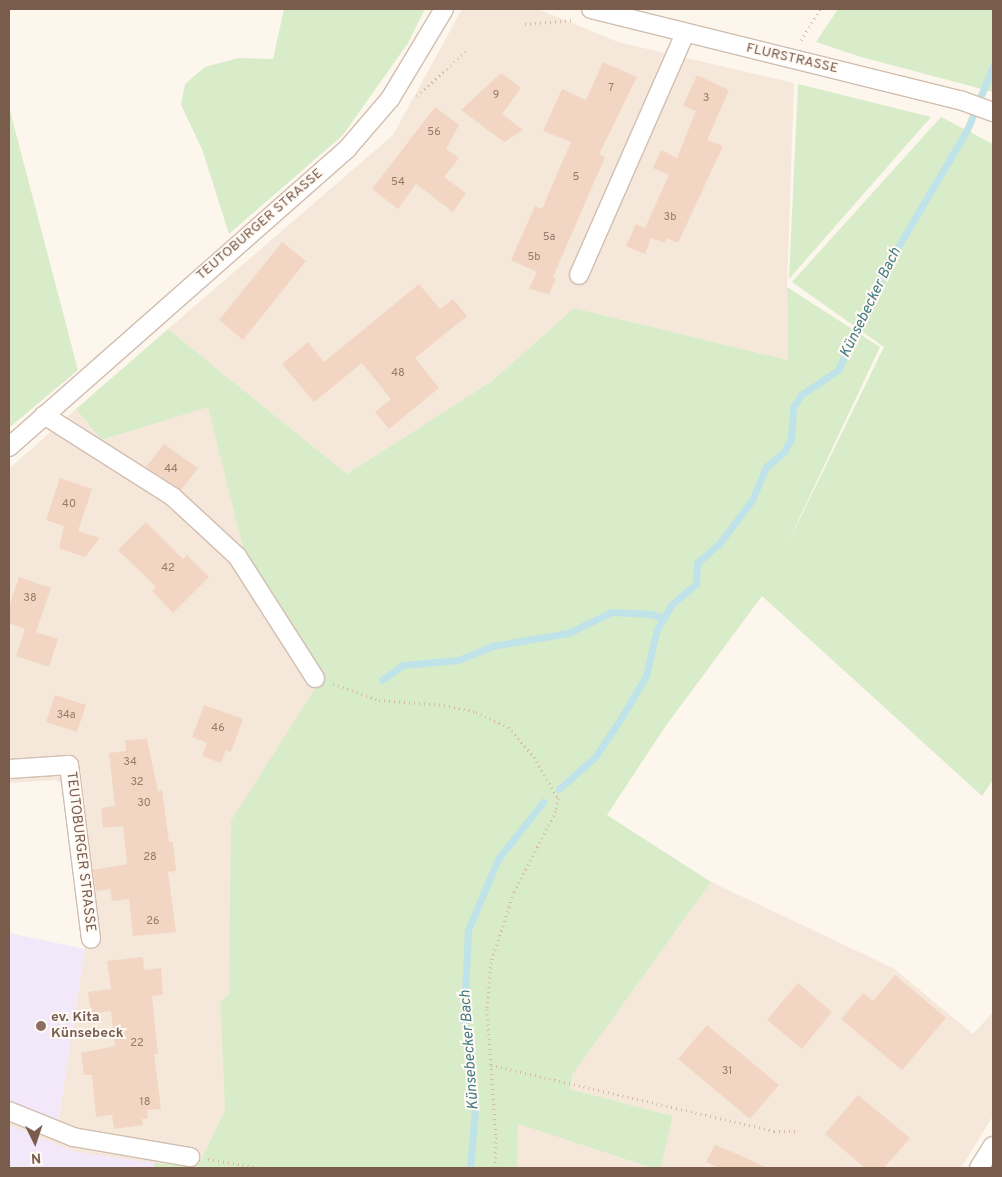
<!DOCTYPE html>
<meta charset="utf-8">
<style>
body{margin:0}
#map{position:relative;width:1002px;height:1177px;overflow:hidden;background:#fdf6ec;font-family:Overpass,sans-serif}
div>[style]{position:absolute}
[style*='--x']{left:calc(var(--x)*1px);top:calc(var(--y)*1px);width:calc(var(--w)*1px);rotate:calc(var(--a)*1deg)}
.residential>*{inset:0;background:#f5e8da}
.education>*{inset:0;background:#f3e8fa}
.green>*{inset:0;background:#d8ecc9}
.stream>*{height:7px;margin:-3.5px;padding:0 3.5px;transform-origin:3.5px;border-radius:3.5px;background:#bfe3e8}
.building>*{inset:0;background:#f3d5c3}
.path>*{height:3px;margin-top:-1.5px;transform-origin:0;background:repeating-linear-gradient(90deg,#d9b8a5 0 1px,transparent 0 5px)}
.roads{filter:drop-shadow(1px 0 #d1beb0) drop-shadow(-1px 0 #d1beb0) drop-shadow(0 1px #d1beb0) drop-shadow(0 -1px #d1beb0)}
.street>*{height:18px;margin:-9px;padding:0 9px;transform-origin:9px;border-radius:9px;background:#fff}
.dots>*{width:14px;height:14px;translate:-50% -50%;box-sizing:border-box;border:2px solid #fffaf3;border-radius:50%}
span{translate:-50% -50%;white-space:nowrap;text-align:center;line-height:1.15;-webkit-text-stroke:4px #fffaf3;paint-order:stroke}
.number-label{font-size:11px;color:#987a6a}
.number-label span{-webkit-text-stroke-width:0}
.street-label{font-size:14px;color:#7a5c4d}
.education-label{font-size:14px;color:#785e54;font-weight:700}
.left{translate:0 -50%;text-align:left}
.water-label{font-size:15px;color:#437c86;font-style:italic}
.frame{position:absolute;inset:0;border:10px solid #7a5c4d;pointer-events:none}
.north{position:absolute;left:10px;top:1117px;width:50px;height:50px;-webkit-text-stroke:4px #fffaf3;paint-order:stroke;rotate:176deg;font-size:14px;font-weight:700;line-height:20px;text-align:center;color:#7a5c4d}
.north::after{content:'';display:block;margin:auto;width:18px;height:22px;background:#7a5c4d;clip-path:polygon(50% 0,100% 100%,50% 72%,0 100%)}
</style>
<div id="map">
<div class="residential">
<i style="clip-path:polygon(462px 9px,538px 9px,618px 42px,794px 83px,787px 287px,788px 360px,574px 308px,492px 381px,347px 474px,168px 329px,393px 135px)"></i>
<i style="clip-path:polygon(208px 406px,243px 548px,323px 676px,229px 994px,220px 1002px,225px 1110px,198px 1166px,155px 1163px,157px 1168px,9px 1168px,9px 1103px,58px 1123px,85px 949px,64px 786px,56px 780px,9px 783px,9px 469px,76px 409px,103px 440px)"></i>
<i style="clip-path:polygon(711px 882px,893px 968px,973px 1034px,993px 1012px,993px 1116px,961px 1168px,661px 1168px,673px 1116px,570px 1089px,573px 1074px)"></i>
<i style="clip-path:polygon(518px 1124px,652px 1168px,517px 1168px)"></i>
</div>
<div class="education">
<i style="clip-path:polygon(9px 933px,85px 949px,58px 1123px,9px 1103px)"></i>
<i style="clip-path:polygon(9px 1125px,76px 1152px,155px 1163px,157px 1168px,9px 1168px)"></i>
</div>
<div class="green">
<i style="clip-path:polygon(284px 9px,425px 9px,408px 43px,343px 135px,229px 234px,202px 149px,181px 105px,185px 84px,205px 67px,238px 58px,273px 59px)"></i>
<i style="clip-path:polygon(838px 9px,993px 9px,993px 92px,861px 57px,816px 42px)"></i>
<i style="clip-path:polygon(798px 84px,931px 117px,789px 279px)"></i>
<i style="clip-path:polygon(9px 107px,78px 370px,9px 428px)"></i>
<i style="clip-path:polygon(941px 117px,993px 144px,993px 780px,982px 796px,762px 596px,665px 727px,607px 815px,711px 882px,573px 1074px,570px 1089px,673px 1116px,661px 1168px,652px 1168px,518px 1124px,517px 1168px,154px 1167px,155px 1163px,198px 1166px,225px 1110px,220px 1002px,229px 994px,231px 821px,323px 676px,243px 548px,208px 407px,102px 440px,76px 409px,168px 329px,347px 474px,492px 381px,574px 308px,788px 360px,787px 287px,880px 347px,782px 555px,884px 347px,792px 282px)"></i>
</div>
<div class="stream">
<i style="--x:382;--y:680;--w:26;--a:-36"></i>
<i style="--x:403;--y:665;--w:55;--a:-5.2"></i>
<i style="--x:458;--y:660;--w:37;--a:-22"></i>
<i style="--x:492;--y:646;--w:77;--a:-9.7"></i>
<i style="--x:568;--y:633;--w:49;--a:-25.5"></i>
<i style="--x:612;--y:612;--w:39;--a:3"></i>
<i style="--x:651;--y:614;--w:13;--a:18"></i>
<i style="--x:559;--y:789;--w:48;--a:-41.6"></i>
<i style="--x:595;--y:757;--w:47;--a:-56.3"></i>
<i style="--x:621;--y:718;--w:49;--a:-59.2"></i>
<i style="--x:646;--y:676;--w:48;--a:-76.8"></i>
<i style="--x:657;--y:629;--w:29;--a:-59"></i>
<i style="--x:672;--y:604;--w:31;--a:-40"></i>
<i style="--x:696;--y:584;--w:21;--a:-87"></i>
<i style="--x:697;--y:563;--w:29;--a:-41"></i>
<i style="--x:719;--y:544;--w:55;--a:-53.1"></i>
<i style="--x:752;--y:500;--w:36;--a:-67"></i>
<i style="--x:766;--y:467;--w:23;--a:-40"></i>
<i style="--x:784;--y:452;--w:15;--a:-62"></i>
<i style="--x:791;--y:439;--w:31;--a:-86"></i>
<i style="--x:793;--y:408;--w:15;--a:-58"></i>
<i style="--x:801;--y:395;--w:45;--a:-34"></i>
<i style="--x:838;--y:370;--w:114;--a:-65"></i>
<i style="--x:886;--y:267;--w:159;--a:-59.4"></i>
<i style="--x:967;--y:130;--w:69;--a:-67.9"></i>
<i style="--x:470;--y:1168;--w:59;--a:-85.2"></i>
<i style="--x:475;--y:1109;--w:97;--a:-96.5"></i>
<i style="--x:464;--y:1013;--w:83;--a:-87.2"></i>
<i style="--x:468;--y:930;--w:77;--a:-67.1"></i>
<i style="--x:498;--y:859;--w:73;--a:-51.7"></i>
</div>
<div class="building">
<i style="clip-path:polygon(603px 62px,637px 77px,599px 154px,605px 157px,553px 277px,556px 279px,549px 294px,529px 289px,537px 272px,511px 260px,535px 206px,542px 209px,571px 142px,543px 131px,562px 89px,586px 100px)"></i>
<i style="clip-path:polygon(501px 73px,521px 88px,502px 114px,523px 130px,504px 142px,461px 110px)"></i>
<i style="clip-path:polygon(697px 75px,729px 90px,707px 140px,723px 146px,678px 243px,667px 238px,665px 243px,651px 238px,645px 254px,626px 246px,636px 224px,645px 228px,669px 175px,653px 168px,661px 150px,677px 158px,696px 111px,683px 106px)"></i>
<i style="clip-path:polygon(435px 107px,459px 125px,446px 149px,459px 158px,444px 177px,466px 193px,453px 212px,416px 184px,398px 209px,372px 189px)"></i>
<i style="clip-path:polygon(282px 242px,306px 261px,243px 340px,219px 320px)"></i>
<i style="clip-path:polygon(419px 284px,440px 309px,453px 299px,467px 316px,415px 358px,439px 388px,389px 429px,375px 412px,391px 399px,362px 363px,314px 402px,282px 364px,308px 342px,324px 362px)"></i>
<i style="clip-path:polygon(164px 444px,198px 468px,181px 490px,146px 467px)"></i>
<i style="clip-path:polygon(60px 478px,92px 489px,78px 531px,100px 538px,85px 557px,59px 548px,64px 526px,46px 520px)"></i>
<i style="clip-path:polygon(146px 522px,183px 559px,187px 555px,209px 577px,173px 613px,152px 591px,156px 587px,118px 550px)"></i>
<i style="clip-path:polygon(19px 577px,51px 588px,36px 632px,58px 639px,49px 667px,16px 656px,25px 629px,9px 623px,9px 607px)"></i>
<i style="clip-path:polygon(55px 695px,86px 705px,77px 732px,46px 722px)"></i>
<i style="clip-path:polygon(204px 705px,243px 719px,231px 752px,226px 750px,221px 763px,202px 756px,207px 743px,192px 737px)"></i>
<i style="clip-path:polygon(147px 739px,158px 791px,162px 790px,169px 842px,173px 842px,176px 871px,168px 872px,176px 932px,133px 936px,129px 899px,112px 901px,110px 889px,96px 891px,93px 870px,127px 864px,123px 826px,103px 828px,101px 808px,115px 806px,109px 753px,126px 751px,125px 740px)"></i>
<i style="clip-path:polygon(143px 957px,144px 970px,161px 968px,163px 995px,152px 996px,158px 1054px,154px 1054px,161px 1109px,147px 1110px,148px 1118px,142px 1119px,143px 1125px,114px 1129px,112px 1115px,96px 1117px,92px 1075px,84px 1075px,81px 1053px,115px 1046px,111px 1011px,91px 1014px,88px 992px,111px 989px,107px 961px)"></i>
<i style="clip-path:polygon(895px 975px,946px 1018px,902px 1070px,841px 1019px,863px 993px,873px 1001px)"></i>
<i style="clip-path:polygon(798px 983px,832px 1012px,802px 1049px,767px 1020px)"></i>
<i style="clip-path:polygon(707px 1025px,779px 1085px,750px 1119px,678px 1059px)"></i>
<i style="clip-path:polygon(858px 1095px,910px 1138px,884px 1168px,865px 1168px,825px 1134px)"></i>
<i style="clip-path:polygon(715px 1145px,730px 1151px,768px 1168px,719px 1168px,706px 1162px)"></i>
</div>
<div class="path">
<i style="--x:525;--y:24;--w:50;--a:-4.6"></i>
<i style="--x:801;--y:40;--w:36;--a:-58"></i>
<i style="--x:417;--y:96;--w:67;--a:-42.6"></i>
<i style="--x:333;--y:684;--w:49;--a:19.2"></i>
<i style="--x:379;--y:700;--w:65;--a:4.4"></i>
<i style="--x:444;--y:705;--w:33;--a:12"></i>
<i style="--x:476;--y:712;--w:35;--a:25"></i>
<i style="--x:508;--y:727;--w:40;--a:49"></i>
<i style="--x:534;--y:757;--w:48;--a:59.7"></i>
<i style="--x:558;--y:798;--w:13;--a:99"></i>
<i style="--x:556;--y:811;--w:91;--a:117.4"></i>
<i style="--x:514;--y:892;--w:74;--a:108.2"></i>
<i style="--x:491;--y:962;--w:47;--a:94.9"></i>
<i style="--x:487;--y:1009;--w:128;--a:86"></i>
<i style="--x:496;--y:1137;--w:31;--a:92"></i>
<i style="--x:491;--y:1065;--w:291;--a:13.1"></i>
<i style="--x:774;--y:1131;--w:23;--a:0"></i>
<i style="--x:208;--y:1159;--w:54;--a:9.6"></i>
</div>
<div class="roads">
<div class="street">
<i style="--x:591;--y:9;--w:380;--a:13.9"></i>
<i style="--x:960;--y:100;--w:35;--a:20"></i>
<i style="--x:579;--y:275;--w:263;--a:-66.3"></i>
<i style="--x:44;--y:415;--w:153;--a:32.4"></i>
<i style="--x:173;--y:497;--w:87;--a:42.7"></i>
<i style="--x:237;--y:556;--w:145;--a:57.4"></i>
<i style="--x:9;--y:447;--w:451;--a:-41.4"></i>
<i style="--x:347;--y:149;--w:66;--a:-49.3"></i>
<i style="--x:390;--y:99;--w:105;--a:-59"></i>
<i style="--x:9;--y:769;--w:60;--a:-3.8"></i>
<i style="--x:69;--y:765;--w:175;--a:82.8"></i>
<i style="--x:9;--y:1111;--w:69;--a:22.1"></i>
<i style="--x:73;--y:1137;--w:119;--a:9.7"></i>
<i style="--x:979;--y:1168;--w:26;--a:-58"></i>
</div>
</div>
<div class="dots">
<i style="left:41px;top:1026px;background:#8d6e63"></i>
</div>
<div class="number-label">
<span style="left:611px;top:88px">7</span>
<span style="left:496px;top:95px">9</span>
<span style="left:706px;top:98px">3</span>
<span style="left:434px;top:132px">56</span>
<span style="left:576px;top:177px">5</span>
<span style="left:398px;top:182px">54</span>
<span style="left:670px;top:217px">3b</span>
<span style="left:549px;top:237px">5a</span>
<span style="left:534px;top:257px">5b</span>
<span style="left:398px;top:373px">48</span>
<span style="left:171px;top:469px">44</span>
<span style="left:69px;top:504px">40</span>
<span style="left:168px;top:568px">42</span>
<span style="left:30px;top:598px">38</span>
<span style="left:66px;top:715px">34a</span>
<span style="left:218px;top:728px">46</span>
<span style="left:130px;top:762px">34</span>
<span style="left:137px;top:782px">32</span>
<span style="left:144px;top:803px">30</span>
<span style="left:150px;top:857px">28</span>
<span style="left:153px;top:921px">26</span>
<span style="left:137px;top:1043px">22</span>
<span style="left:727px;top:1071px">31</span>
<span style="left:145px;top:1102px">18</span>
</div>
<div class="street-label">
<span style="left:792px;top:59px;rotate:13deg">FLURSTRASSE</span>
<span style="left:260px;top:225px;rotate:-41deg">TEUTOBURGER STRASSE</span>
<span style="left:80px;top:852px;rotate:83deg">TEUTOBURGER STRASSE</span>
</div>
<div class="education-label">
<span class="left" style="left:51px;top:1026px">ev. Kita<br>Künsebeck</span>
</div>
<div class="water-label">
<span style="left:871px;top:303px;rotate:-64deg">Künsebecker Bach</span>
<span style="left:470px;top:1050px;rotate:-94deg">Künsebecker Bach</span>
</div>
<div class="frame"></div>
<div class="north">N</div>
</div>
